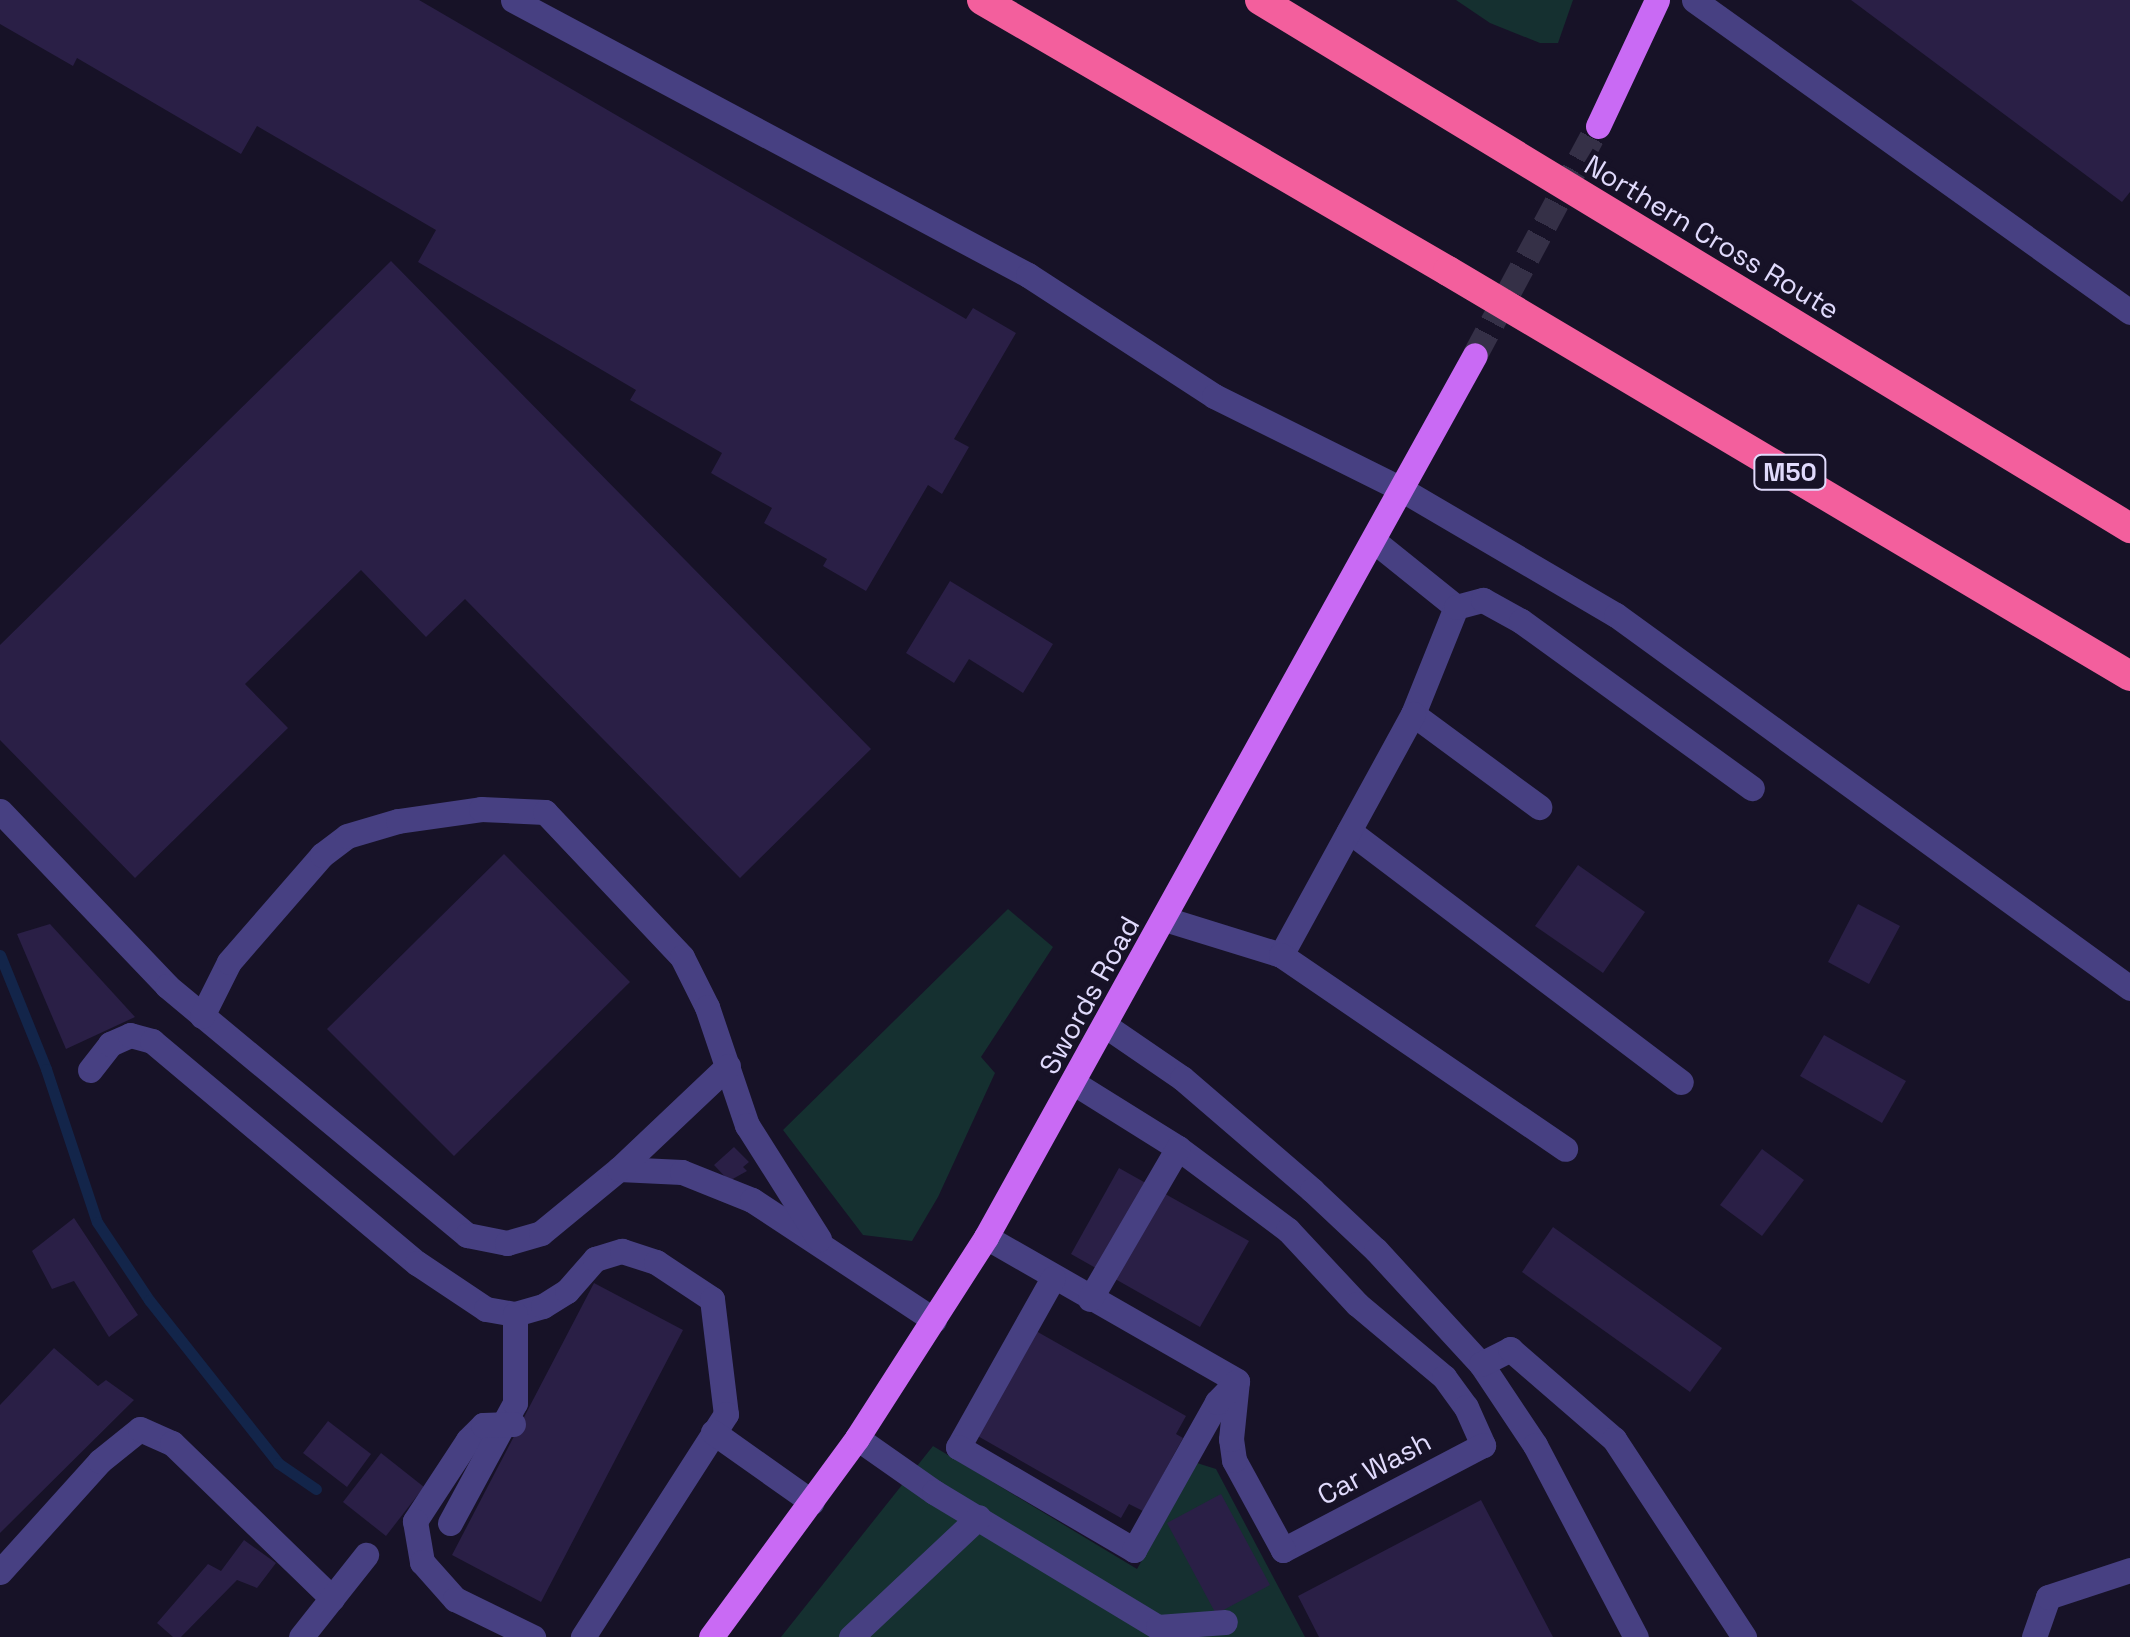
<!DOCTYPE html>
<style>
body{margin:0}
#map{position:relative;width:2130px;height:1637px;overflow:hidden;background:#171227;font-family:"Space Grotesk",sans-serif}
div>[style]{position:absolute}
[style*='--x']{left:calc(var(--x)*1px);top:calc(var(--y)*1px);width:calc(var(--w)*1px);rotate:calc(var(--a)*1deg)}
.green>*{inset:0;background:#153030}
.stream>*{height:11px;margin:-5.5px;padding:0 5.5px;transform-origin:5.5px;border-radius:5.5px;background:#13254a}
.building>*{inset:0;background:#2a1f46}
.major-tunnel>*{height:25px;margin-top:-12.5px;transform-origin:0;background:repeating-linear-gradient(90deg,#353047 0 25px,transparent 0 37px)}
.minor>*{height:25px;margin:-12.5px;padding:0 12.5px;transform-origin:12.5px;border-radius:12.5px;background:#474082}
.major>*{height:25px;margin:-12.5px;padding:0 12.5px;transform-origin:12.5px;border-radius:12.5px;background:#c96af4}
.highway>*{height:30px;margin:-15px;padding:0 15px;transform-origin:15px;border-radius:15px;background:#f35f9d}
.minor-bridge>*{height:25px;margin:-12.5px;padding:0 12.5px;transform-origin:12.5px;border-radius:12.5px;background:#474082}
span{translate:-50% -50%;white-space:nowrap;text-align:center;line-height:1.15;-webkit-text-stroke:9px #171227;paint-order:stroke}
.shield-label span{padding:2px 8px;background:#171227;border:2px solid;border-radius:8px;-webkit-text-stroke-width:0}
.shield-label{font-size:25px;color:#e0dafc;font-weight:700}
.street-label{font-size:28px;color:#e0dafc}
</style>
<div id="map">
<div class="green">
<i style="clip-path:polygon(1456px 0,1573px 0,1558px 43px,1540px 43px,1490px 23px)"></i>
<i style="clip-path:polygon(1008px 909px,1053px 947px,981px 1057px,995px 1073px,938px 1197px,912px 1241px,863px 1235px,783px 1130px)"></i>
<i style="clip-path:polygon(933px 1446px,1137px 1569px,1197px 1463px,1216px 1469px,1305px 1637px,781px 1637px)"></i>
</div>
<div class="stream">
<i style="--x:0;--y:955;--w:123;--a:68"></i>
<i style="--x:46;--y:1069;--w:161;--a:71.6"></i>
<i style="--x:97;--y:1222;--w:94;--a:56.3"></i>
<i style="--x:149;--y:1300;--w:208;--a:51.6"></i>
<i style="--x:278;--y:1463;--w:46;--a:34.4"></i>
</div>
<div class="building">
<i style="clip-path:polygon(0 0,419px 0,966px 319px,973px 308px,1016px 333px,954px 439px,969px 447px,942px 494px,928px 485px,866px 591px,823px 566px,827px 559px,764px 523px,772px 508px,711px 473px,722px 453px,630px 400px,636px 390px,418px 262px,436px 230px,257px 126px,241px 154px,77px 58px,73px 66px,0 24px)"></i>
<i style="clip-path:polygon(1851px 0,2130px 0,2130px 192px,2122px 202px)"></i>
<i style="clip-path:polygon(391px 261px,871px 749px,740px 878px,465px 599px,426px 637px,361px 570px,245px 684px,288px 728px,135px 878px,0 740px,0 645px)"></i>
<i style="clip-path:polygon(950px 581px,1053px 644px,1023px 693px,969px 659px,954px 683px,906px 653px)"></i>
<i style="clip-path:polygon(504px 854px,630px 982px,454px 1156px,327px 1029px)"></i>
<i style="clip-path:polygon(1578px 865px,1645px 912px,1603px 973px,1535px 926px)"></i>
<i style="clip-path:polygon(1858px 904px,1900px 926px,1869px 984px,1828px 962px)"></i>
<i style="clip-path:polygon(50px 924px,135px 1017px,66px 1049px,17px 934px)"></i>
<i style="clip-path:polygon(1824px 1035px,1906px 1081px,1882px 1123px,1800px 1076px)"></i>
<i style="clip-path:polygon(734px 1147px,749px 1162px,743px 1167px,747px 1171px,729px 1181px,714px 1165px)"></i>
<i style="clip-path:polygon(1762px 1149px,1804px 1180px,1762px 1236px,1720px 1205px)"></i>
<i style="clip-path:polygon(1119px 1168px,1249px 1241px,1200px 1327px,1071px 1254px)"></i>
<i style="clip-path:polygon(74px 1218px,138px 1315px,109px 1337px,74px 1281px,52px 1289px,32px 1251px)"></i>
<i style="clip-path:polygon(1553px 1227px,1722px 1348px,1690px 1392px,1522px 1272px)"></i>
<i style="clip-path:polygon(594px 1283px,683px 1330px,541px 1602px,452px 1555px)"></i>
<i style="clip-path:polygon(1036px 1331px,1186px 1416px,1176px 1434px,1183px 1438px,1143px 1511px,1129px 1504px,1121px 1518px,976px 1435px)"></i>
<i style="clip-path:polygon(54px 1348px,98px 1386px,106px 1380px,134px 1400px,0 1533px,0 1405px)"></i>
<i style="clip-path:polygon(328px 1421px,371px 1454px,347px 1487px,303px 1453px)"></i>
<i style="clip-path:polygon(381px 1453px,424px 1487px,386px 1536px,343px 1502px)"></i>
<i style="clip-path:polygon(1221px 1494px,1270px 1585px,1216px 1614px,1167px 1523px)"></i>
<i style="clip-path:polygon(1481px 1500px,1553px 1637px,1319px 1637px,1298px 1596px)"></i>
<i style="clip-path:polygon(244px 1540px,276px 1563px,257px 1588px,237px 1580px,181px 1637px,173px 1637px,157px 1623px,208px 1564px,221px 1571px)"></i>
</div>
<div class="major-tunnel">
<i style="--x:1475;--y:355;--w:260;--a:-61.8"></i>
</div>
<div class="minor">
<i style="--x:513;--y:0;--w:584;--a:28.1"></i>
<i style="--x:1028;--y:275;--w:222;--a:33"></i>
<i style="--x:1214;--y:396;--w:209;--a:26.4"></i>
<i style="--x:1401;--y:489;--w:249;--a:30.4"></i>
<i style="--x:1616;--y:615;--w:635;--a:35.97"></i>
<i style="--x:1694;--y:0;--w:536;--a:35.59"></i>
<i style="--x:1374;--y:541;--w:105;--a:38.8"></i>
<i style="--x:1456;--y:607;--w:115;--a:111.9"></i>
<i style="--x:1413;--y:714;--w:157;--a:36.4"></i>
<i style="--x:1456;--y:607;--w:28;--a:-15"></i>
<i style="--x:1483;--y:600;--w:43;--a:28.9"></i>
<i style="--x:1521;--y:621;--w:285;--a:35.9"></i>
<i style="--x:0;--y:811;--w:242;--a:46.3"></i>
<i style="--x:167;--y:986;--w:390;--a:39.7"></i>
<i style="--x:467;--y:1235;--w:41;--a:11.3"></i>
<i style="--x:507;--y:1243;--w:35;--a:-16"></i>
<i style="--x:541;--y:1233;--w:101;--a:-39.4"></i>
<i style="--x:619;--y:1169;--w:63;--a:2.7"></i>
<i style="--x:682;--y:1172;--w:75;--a:21.8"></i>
<i style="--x:752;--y:1200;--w:218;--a:33.4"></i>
<i style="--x:1349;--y:831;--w:416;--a:37.1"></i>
<i style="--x:1165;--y:919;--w:121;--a:17.2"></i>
<i style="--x:1281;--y:955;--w:275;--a:-61.3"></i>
<i style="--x:1281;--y:955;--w:344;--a:34.3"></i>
<i style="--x:202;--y:1016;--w:60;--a:-63.4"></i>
<i style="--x:229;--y:962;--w:142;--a:-49"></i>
<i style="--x:322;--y:855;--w:31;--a:-37"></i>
<i style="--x:347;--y:836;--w:53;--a:-16.4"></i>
<i style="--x:398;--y:821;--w:84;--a:-8.2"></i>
<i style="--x:481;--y:809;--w:64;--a:2.7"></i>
<i style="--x:545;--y:812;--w:199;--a:46.6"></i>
<i style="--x:682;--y:957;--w:56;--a:63.4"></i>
<i style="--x:707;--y:1007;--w:125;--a:71.3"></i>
<i style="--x:747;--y:1125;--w:135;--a:57.7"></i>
<i style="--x:1106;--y:1026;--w:92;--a:34.4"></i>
<i style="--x:1182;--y:1078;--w:172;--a:40.7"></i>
<i style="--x:1312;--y:1190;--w:88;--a:43.2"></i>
<i style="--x:1376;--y:1250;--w:155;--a:47.4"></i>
<i style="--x:1481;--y:1364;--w:97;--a:56.3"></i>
<i style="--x:1535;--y:1445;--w:217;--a:62.3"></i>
<i style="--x:90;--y:1070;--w:33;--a:-52"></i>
<i style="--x:110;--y:1044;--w:22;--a:-24"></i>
<i style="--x:130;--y:1035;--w:23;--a:15"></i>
<i style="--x:152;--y:1041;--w:346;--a:40"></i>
<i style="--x:417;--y:1263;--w:83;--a:33.7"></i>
<i style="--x:486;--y:1309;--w:29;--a:10"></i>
<i style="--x:515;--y:1314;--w:29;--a:-16"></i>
<i style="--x:543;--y:1306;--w:28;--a:-32"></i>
<i style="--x:567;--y:1291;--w:43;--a:-48.8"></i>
<i style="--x:595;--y:1259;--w:28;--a:-17"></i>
<i style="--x:622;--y:1251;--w:36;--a:18"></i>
<i style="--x:656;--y:1262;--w:67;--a:33.5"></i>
<i style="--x:712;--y:1299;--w:116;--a:83.1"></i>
<i style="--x:726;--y:1414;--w:265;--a:122.7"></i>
<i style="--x:1074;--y:1083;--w:123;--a:32"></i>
<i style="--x:1178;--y:1148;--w:137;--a:36.7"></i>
<i style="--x:1288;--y:1230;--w:101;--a:47"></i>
<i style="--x:1357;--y:1304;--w:114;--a:40"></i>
<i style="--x:1444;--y:1377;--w:37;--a:54"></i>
<i style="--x:1466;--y:1407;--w:42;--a:65.9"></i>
<i style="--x:1483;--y:1445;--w:226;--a:152.3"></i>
<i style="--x:1283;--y:1550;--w:102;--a:-118.6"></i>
<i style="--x:1234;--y:1460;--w:21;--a:-98"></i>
<i style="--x:1231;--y:1439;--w:58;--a:-84.1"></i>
<i style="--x:619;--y:1169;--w:150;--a:-43.4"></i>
<i style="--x:986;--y:1237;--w:289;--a:29.8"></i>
<i style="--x:1053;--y:1278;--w:194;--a:119.3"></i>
<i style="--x:958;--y:1447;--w:204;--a:30.3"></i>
<i style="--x:1134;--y:1550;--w:170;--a:-60.7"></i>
<i style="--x:1217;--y:1402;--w:29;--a:-46"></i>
<i style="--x:1090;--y:1299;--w:175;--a:-59.8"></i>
<i style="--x:1481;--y:1364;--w:33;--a:-27"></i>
<i style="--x:1510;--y:1349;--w:138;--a:40.9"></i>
<i style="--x:1614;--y:1439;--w:237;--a:56.7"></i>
<i style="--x:483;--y:1425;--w:21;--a:135"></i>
<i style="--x:468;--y:1440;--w:97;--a:123.2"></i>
<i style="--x:415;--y:1521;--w:42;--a:80.3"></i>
<i style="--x:422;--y:1562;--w:50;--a:48.3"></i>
<i style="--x:455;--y:1599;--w:87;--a:26"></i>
<i style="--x:713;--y:1432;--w:121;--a:35.3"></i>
<i style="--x:857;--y:1438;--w:94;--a:35"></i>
<i style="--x:934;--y:1492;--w:262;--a:31.1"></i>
<i style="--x:1158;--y:1627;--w:67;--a:-4.3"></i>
<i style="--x:450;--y:1523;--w:136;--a:-61.6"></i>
<i style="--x:515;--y:1403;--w:89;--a:-90"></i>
<i style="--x:0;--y:1572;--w:149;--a:-48"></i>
<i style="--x:100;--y:1461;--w:51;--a:-38.7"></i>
<i style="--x:140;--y:1429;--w:35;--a:24"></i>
<i style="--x:172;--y:1443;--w:223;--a:44.1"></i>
<i style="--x:301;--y:1637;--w:105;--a:-51.6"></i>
<i style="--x:851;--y:1637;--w:175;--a:-43.2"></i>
<i style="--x:2034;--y:1637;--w:42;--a:-70.7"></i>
<i style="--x:2048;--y:1597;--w:86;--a:-18.2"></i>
</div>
<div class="major">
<i style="--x:1598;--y:126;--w:139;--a:-64.9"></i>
<i style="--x:711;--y:1637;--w:247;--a:-53.7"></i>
<i style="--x:857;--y:1438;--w:239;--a:-57.3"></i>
<i style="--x:986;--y:1237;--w:1008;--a:-61"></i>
</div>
<div class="highway">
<i style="--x:982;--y:0;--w:539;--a:30.18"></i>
<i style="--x:1448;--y:271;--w:793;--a:30.7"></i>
<i style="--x:1260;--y:0;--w:1018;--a:31.25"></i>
</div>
<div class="minor-bridge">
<i style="--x:483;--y:1425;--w:30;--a:-2"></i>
</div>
<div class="shield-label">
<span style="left:1790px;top:472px">M50</span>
</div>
<div class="street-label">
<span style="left:1712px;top:237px;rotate:31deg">Northern Cross Route</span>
<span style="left:1089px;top:995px;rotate:-61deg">Swords Road</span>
<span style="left:1374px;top:1468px;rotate:-28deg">Car Wash</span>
</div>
</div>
